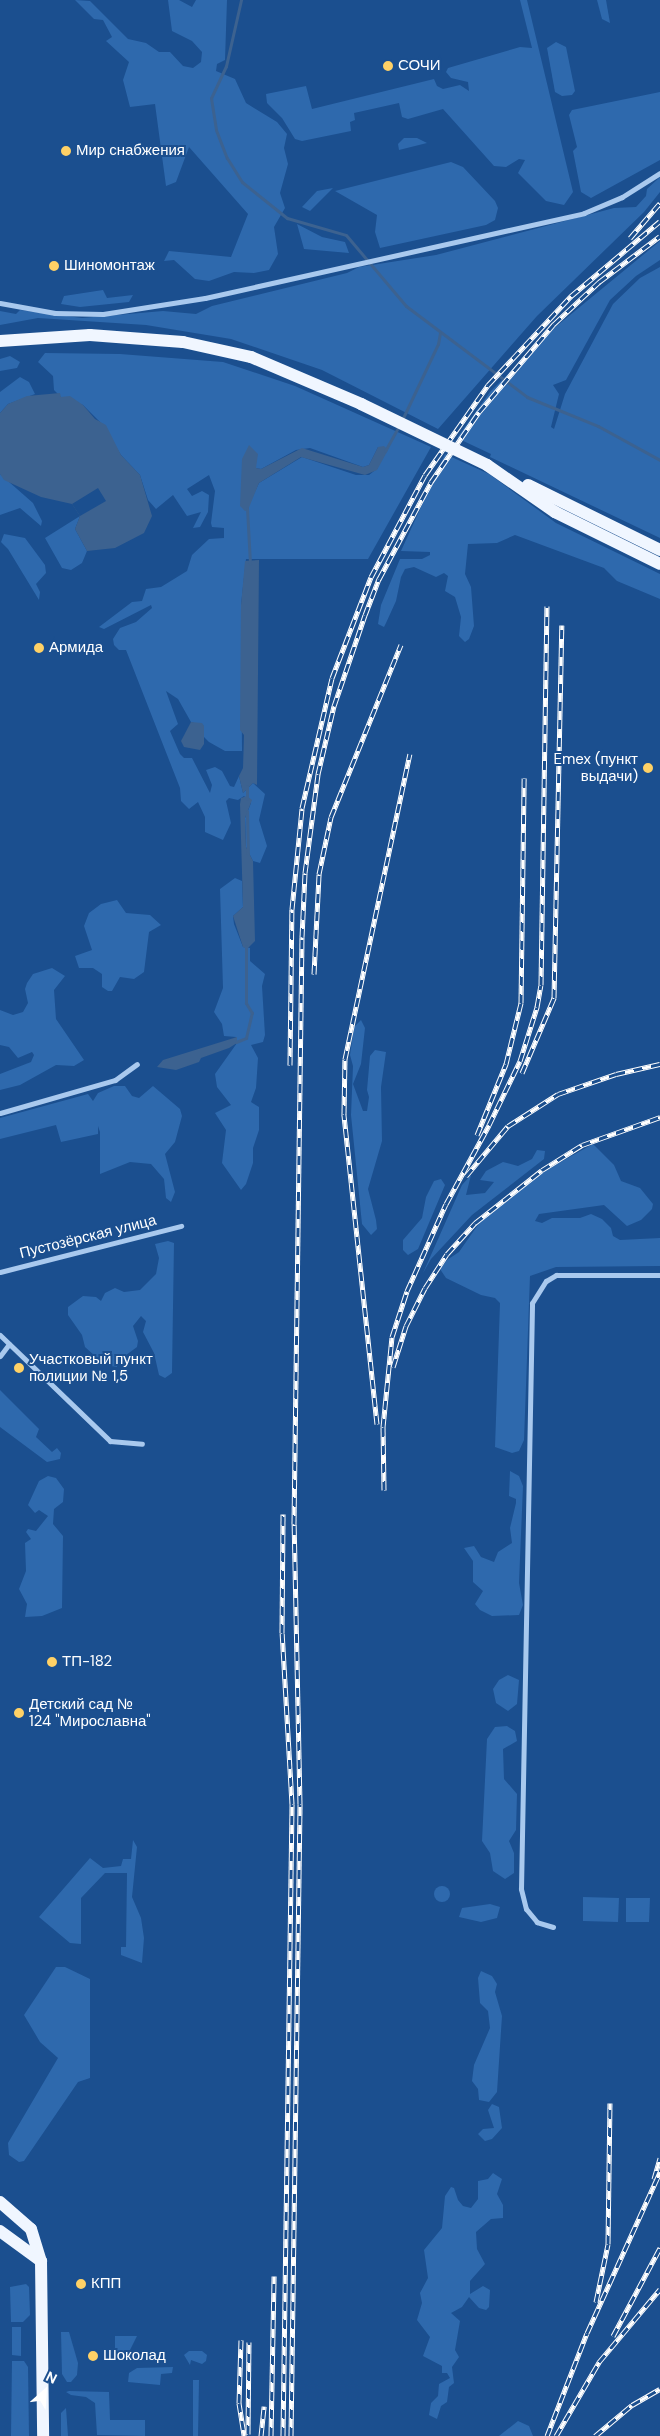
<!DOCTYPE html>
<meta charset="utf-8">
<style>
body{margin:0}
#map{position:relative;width:660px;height:2436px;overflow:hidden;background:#1b4f8f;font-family:"DM Sans",sans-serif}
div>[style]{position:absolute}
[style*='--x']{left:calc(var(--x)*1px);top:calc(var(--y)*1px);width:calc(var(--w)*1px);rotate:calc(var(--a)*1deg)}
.green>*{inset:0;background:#2e69ad}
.round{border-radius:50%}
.water>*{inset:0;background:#3c6290}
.pier>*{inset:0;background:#1b4f8f}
.stream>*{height:3px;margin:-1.5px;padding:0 1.5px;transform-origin:1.5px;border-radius:1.5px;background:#3c6290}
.street>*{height:5px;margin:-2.5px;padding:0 2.5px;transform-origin:2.5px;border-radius:2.5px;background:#a9c9ee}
.primary>*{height:12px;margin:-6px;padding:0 6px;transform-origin:6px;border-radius:6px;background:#f0f6ff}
.rail>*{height:5px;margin-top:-2.5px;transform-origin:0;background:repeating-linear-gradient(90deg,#1b4f8f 0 9px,#fff 0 18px);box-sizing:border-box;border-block:1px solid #fff}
.primary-bridge>*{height:12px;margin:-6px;padding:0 6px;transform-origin:6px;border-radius:6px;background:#f0f6ff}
.dots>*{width:14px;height:14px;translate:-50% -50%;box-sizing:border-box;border:2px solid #1b4f8f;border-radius:50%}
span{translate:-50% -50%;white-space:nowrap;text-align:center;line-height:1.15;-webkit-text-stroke:4px #1b4f8f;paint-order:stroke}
.poi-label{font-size:15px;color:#fff}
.left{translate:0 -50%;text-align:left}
.right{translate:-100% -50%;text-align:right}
.street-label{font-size:15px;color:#fff}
.north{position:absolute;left:20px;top:2366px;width:50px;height:50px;-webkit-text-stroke:4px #1b4f8f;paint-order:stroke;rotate:26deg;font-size:14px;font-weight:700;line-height:20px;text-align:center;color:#fff}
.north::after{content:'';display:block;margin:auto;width:18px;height:22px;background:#fff;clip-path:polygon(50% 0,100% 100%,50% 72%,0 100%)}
</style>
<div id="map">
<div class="green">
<i style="clip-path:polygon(75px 0,90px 1px,128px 39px,146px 43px,159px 52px,170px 52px,183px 66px,193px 68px,201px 62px,202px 52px,192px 41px,172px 31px,168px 0,179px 0,192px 7px,196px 0,227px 0,225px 60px,217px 64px,216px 71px,235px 79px,246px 103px,277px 122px,287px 134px,284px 148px,288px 164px,280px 193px,285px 208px,274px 227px,278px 254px,269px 270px,254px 273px,234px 272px,209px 281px,195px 279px,174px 260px,164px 261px,169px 251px,231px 257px,248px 214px,189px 147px,176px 182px,166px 186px,155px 104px,130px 107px,123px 80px,129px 62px,106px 41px,112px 37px,103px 20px,94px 19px)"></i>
<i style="clip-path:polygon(520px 0,527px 0,573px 192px,564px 205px,546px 201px,518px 173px,525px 160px,519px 159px,506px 167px,494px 166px,443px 109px,408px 119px,402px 117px,399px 103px,354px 113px,355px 120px,350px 122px,351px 131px,302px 141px,295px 139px,282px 118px,267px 103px,266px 94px,306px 86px,312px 109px,434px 79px,437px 86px,443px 89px,460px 85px,469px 91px,468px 82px,451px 78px,446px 72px,448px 68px,520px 47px,532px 48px)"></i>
<i style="clip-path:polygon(597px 0,606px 0,610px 23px,602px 19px)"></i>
<i style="clip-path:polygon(556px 42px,566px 47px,575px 91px,572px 95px,562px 96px,555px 92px,547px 48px)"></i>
<i style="clip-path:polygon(660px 92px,660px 160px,591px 198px,581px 192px,573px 151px,577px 147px,569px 115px,572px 110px)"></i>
<i style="clip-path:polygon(404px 138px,417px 138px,427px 143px,399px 150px,398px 144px)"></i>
<i style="clip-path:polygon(451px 162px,463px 167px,495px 201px,498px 208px,495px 220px,486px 225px,380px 248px,375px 232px,377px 215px,335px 191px)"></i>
<i style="clip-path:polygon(660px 177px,660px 192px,644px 212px,537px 316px,438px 429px,322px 370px,231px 339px,146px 325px,38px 318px,0 325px,0 311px,16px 314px,20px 310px,82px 318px,163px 311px,196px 314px,212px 306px,347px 273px,359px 267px,436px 255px,614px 208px,636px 207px,646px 196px,647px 189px)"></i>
<i style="clip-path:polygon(333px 188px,310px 211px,302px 207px,317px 191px)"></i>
<i style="clip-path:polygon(297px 224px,322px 237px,345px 242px,349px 253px,304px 249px)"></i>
<i style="clip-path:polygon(660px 241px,660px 260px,636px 276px,610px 300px,566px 380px,553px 385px,559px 394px,551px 427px,554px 429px,565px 394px,613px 304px,640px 278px,660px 267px,660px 538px,490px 457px,491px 454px,457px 438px,490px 392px,553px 329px)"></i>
<i style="clip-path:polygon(103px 290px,107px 298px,133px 295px,129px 302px,80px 307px,61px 304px,64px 296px)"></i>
<i style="clip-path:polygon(evenodd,45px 353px,120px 354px,223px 362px,295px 386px,431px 447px,368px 559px,246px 559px,241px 605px,242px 751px,225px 751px,209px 742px,204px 737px,204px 726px,191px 722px,178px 699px,166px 691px,178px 724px,170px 731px,180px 754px,184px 758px,192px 758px,210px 793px,212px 785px,206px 770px,215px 767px,222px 771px,230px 786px,234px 787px,239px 776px,243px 793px,253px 783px,265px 794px,259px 820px,267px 846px,260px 863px,253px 861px,246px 847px,245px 818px,251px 803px,244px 796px,238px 800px,229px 798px,226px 801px,231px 823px,223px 840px,205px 832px,205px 817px,198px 802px,189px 809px,181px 801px,180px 788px,126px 650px,119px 650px,114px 645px,113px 639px,120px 628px,136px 622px,152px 608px,151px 605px,104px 629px,99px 627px,132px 602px,142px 601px,146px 589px,161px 587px,187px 571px,192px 555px,209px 539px,224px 538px,224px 528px,212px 527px,211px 523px,215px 491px,209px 475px,187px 489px,192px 496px,202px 491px,209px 495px,208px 512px,200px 527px,193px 528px,201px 512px,187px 516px,173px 495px,156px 509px,148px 500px,140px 475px,121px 455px,102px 424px,83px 405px,61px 397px,54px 390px,53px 376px,38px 362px,45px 353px,378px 447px,378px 468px,369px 475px,356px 475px,302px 457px,259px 483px,251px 500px,256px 468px,261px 469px,296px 450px,310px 448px,363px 467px,369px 465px,378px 447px)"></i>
<i style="clip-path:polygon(10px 356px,20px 362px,17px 368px,0 371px,0 359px)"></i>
<i style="clip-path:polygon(20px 377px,29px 382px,35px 394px,8px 404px,0 413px,0 392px)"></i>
<i style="clip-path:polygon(445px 454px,489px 474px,556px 523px,660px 574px,660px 599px,617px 581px,604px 568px,515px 535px,497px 543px,468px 544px,465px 574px,471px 587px,474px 626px,469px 639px,465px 642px,459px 636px,461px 617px,455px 597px,445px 591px,448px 576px,444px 573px,436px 577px,414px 567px,405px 569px,401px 577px,396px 601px,386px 623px,384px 627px,378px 624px,381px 605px,400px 559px,422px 559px,430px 555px,430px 552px,401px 551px)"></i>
<i style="clip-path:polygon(0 474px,33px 503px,42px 521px,41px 526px,20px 508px,0 515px)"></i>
<i style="clip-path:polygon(80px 516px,75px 529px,87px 551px,82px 563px,71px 570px,62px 568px,45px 538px)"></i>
<i style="clip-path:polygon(4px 534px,25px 538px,45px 565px,46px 573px,36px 584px,40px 592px,39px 600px,8px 549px,1px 542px)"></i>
<i style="clip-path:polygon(235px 878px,242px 881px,243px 907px,233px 916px,234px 924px,243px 947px,250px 948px,250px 961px,265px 974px,262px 986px,265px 1035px,263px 1042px,251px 1045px,258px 1058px,256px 1088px,251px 1102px,259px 1107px,259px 1130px,253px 1148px,253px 1163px,246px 1184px,241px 1190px,222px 1163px,226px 1130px,215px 1113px,231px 1105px,217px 1087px,215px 1074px,237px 1043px,236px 1037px,224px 1036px,222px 1024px,214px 1012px,223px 988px,220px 889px)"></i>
<i style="clip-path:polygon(117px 900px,126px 913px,150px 915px,161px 925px,149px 932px,144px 972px,134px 979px,120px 977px,112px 991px,108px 991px,102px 987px,102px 974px,93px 968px,79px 968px,75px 956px,92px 950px,84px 926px,89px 913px,101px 904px)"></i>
<i style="clip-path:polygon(52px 968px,65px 976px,54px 990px,56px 1019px,84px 1060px,74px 1066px,56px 1065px,20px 1085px,0 1090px,0 1074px,31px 1062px,34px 1055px,32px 1052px,18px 1058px,9px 1047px,0 1045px,0 1010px,13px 1015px,23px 1012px,28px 1003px,25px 989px,27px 983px,33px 974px)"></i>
<i style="clip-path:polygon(361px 1020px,365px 1028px,361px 1064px,353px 1084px,363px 1111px,367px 1111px,369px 1097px,367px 1090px,370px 1056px,375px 1050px,386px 1052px,381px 1087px,382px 1141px,368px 1189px,376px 1220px,377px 1229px,371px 1235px,362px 1224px,351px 1115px,353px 1066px,350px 1055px,354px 1027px)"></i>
<i style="clip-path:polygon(114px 1086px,125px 1086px,132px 1096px,139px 1098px,153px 1086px,180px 1109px,182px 1116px,175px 1142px,165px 1154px,175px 1192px,171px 1202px,166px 1198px,164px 1179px,151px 1164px,130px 1162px,100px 1174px,100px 1132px,98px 1126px,98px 1134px,61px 1142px,56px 1125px,0 1139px,0 1118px,88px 1094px,93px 1101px,98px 1093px)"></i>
<i style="clip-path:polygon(593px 1144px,614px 1165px,621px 1181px,640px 1188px,653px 1204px,652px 1209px,641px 1220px,627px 1226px,604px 1205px,539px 1214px,535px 1221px,542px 1223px,552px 1218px,580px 1218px,591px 1214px,602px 1219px,611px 1228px,613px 1236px,620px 1240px,660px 1238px,660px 1266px,556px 1267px,530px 1276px,524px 1440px,519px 1451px,512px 1453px,495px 1447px,500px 1303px,495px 1298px,481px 1295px,446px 1278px,440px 1269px,447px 1260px,459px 1252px,482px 1219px,546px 1170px)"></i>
<i style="clip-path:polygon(537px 1150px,545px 1151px,544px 1159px,472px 1215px,431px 1259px,423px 1273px,462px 1185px,471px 1175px,466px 1195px,485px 1193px,494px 1182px,480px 1180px,486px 1171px,503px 1162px,518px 1166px,532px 1159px)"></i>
<i style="clip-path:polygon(441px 1179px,445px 1185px,418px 1249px,408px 1255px,403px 1250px,403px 1240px,422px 1218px,426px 1197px,434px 1181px)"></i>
<i style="clip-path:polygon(168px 1241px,174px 1243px,172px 1373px,165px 1378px,159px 1375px,154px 1353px,143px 1332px,146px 1321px,141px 1316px,133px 1326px,138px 1341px,137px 1347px,118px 1361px,117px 1367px,105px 1365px,85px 1347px,82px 1335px,68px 1315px,68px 1307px,83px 1296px,96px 1297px,101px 1301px,105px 1293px,115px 1288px,124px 1292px,140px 1290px,156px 1274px,159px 1258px,155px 1244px)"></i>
<i style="clip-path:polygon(0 1390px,39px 1429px,36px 1437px,52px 1452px,57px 1448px,61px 1453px,60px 1459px,47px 1462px,0 1427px)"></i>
<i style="clip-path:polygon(510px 1471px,519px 1476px,523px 1486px,519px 1583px,523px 1605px,519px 1615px,492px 1616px,480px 1610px,475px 1604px,483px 1591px,473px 1582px,473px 1561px,464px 1548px,474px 1546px,481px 1557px,494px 1562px,498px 1552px,512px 1543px,510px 1528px,516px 1503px,516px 1499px,509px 1496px)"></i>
<i style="clip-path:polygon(48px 1476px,56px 1478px,64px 1489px,63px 1502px,54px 1509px,53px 1524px,63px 1536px,62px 1608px,42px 1616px,25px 1617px,27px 1604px,19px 1589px,26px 1571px,25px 1543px,31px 1539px,26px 1532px,28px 1529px,36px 1531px,48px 1516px,39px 1510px,35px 1513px,28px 1505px,39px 1481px)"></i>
<i style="clip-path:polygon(508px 1675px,519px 1680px,517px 1704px,508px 1711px,496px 1703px,493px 1689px,499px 1680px)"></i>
<i style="clip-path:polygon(507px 1726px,515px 1731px,517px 1741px,503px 1749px,504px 1779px,517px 1794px,516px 1830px,509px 1841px,514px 1853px,514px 1873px,505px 1879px,493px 1871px,490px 1853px,482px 1841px,487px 1739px,495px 1727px)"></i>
<i style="clip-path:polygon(133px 1840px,137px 1847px,132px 1897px,141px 1918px,144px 1938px,142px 1963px,121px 1955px,121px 1947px,126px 1947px,127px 1873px,105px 1873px,81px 1898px,81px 1944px,70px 1943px,39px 1917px,90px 1858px,103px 1868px,121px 1866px,123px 1859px,131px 1859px)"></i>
<i class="round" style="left:434px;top:1886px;width:16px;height:16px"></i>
<i style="clip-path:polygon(583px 1897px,619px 1898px,618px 1922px,583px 1921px)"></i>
<i style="clip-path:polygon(626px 1898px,650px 1898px,649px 1922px,626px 1922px)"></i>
<i style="clip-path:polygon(490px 1904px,500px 1907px,497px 1918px,481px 1922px,459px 1917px,462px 1908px)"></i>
<i style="clip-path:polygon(56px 1967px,65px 1967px,90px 1979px,90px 2078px,78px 2082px,24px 2161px,19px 2162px,9px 2155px,8px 2143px,58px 2058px,40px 2042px,24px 2015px)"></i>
<i style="clip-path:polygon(481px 1971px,492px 1976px,497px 1984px,495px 1992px,502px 2016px,497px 2092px,489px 2102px,479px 2100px,478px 2089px,472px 2081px,474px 2065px,490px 2028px,488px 2011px,480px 2003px,478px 1978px)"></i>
<i style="clip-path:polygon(492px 2104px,499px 2107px,502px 2128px,492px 2139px,485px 2141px,478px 2134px,483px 2129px,494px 2128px,488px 2110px)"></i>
<i style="clip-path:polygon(493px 2173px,502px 2179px,497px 2194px,503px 2205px,503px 2218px,491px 2219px,476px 2232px,477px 2249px,485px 2264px,470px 2281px,470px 2294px,483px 2286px,490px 2290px,489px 2307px,486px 2310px,479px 2308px,469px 2297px,462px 2307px,451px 2313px,460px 2321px,455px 2350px,459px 2357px,452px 2367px,454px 2383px,449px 2387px,447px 2402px,441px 2406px,437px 2419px,429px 2415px,431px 2403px,438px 2396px,439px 2384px,450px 2378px,447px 2373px,442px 2373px,442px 2366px,423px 2356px,430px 2337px,417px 2320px,422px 2303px,420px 2293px,428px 2278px,424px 2250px,442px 2228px,445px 2196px,451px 2187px,454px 2188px,458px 2200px,463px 2206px,471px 2208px,478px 2199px,478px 2181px,488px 2179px)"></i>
<i style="clip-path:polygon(26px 2284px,29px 2287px,30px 2315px,23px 2322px,11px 2322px,10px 2287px)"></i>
<i style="clip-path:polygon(12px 2327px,21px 2327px,21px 2356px,12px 2355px)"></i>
<i style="clip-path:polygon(61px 2332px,69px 2332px,78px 2363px,77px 2375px,71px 2382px,67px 2382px,62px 2374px)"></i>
<i style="clip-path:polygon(115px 2336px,137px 2336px,130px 2350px,115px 2352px)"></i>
<i style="clip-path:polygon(189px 2351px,202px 2351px,207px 2355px,206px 2361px,202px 2364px,191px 2360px,190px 2365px,184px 2355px)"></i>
<i style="clip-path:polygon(12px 2361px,24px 2361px,28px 2367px,29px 2436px,11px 2436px)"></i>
<i style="clip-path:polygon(173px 2367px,172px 2373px,161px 2374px,160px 2385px,128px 2382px,129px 2373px,137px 2368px)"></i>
<i style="clip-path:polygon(193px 2380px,199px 2380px,198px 2436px,193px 2436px)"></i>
<i style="clip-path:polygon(69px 2391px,109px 2392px,110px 2420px,145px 2420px,145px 2436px,97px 2435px,95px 2403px,86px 2397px,71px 2395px,66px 2392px)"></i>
<i style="clip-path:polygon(66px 2408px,68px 2436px,61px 2436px,61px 2413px)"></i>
<i style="clip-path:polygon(518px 2421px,529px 2426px,533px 2436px,499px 2436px)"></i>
</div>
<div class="water">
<i style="clip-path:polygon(60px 393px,61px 397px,70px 396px,83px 405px,95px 419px,106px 425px,121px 455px,140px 475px,152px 516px,144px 533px,115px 548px,87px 551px,75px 529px,80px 516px,72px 504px,41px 497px,4px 480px,0 474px,0 413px,8px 404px,27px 396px)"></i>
<i style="clip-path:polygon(249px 445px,258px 454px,256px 468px,261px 469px,302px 448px,363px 467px,369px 465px,378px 447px,384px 446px,388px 450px,377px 470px,365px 475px,301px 457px,259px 483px,248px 510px,245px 511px,240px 506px,242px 459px)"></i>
<i style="clip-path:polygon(259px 560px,257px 785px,253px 783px,243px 793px,239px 776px,243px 768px,244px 735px,240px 730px,241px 605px,245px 561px)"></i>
<i style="clip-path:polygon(191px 722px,202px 723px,204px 726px,204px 744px,200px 750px,184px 747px,181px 741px)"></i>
<i style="clip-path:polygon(247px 796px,252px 800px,245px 818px,246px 847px,253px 861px,255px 941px,247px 949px,243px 947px,233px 916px,243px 907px,240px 804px,241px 798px)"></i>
<i style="clip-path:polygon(237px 1037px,237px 1043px,229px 1048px,201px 1058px,199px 1062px,176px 1070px,157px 1067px,163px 1060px)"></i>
</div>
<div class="pier">
<i style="clip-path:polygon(98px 488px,106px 501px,80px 516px,72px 504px)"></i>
</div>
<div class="stream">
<i style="--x:241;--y:0;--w:68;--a:102.8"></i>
<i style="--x:226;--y:66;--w:35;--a:115"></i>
<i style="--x:211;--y:98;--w:32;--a:81"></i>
<i style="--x:216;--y:130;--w:30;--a:69"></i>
<i style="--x:227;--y:158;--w:28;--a:58"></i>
<i style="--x:242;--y:182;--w:58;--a:38.7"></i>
<i style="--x:287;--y:218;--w:61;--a:16.1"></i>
<i style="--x:346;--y:235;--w:93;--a:49.8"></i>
<i style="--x:406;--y:306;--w:151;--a:36.9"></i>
<i style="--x:527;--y:397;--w:77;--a:22.2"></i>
<i style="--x:598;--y:426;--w:71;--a:28.7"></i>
<i style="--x:402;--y:420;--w:84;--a:-64.7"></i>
<i style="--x:438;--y:344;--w:11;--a:-80"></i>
<i style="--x:385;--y:451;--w:29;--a:-61"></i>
<i style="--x:247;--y:508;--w:56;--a:86.9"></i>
<i style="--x:247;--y:799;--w:13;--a:-90"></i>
<i style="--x:247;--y:811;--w:43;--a:88.7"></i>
<i style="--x:236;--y:1042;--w:11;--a:-22"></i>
<i style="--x:246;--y:1038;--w:26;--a:-77"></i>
<i style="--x:252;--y:1013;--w:12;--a:-121"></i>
<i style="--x:246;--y:1003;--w:57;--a:-90"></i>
</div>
<div class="street">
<i style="--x:0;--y:303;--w:56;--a:10.3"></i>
<i style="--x:55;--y:313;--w:48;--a:1.2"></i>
<i style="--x:103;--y:314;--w:103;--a:-8.9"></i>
<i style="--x:205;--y:298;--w:388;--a:-12.6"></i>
<i style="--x:584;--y:213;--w:41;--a:-22.8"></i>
<i style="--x:622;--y:197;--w:45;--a:-32.3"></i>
<i style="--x:0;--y:1113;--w:120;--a:-16"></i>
<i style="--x:115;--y:1080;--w:27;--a:-36"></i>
<i style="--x:0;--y:1272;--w:187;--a:-14.3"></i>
<i style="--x:0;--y:1335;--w:153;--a:43.9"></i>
<i style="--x:110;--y:1441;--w:32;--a:5"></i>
<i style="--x:0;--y:1356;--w:15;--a:-53"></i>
<i style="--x:553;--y:1927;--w:17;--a:-163"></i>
<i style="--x:537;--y:1922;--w:17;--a:-130"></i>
<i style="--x:526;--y:1909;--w:21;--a:-104"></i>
<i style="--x:521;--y:1889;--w:586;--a:-88.92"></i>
<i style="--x:532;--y:1303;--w:26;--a:-58"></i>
<i style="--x:546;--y:1281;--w:12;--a:-31"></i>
<i style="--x:556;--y:1275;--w:104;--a:0"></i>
</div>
<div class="primary">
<i style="--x:0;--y:341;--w:90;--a:-3.8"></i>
<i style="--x:90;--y:335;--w:93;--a:4.3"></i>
<i style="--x:183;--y:342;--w:70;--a:12.4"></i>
<i style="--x:251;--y:357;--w:120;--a:23.1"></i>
<i style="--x:487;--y:465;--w:83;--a:34.7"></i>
<i style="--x:555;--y:512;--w:117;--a:26.3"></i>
<i style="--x:528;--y:485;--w:147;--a:26.2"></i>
<i style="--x:0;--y:2202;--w:41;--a:41.1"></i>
<i style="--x:31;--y:2229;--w:34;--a:73"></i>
<i style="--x:41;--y:2261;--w:175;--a:89.3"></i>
<i style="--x:0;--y:2231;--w:51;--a:36.2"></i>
</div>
<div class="rail">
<i style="--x:630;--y:238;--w:46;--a:-49.4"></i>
<i style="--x:314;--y:974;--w:100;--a:-87.1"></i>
<i style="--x:319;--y:874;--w:58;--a:-78.1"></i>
<i style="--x:331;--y:817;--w:186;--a:-67.9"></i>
<i style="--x:290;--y:1065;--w:156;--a:-89.3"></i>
<i style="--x:292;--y:909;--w:101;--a:-84.3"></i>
<i style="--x:302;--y:808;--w:133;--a:-77"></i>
<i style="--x:332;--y:678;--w:108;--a:-68.9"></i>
<i style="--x:371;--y:577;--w:115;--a:-62.1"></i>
<i style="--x:425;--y:475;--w:110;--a:-55"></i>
<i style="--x:488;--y:385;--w:122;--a:-47"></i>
<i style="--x:571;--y:296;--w:116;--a:-40.1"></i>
<i style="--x:522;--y:1073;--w:82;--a:-66.9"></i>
<i style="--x:554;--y:998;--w:373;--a:-88.8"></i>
<i style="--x:477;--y:1135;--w:77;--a:-67.8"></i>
<i style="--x:506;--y:1064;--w:63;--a:-76.2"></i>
<i style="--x:521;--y:1003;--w:225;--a:-89.2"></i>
<i style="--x:466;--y:1176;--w:65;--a:-50"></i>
<i style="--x:508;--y:1126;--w:59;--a:-32.6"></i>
<i style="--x:558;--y:1094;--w:61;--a:-19"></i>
<i style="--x:616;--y:1074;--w:45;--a:-12.8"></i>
<i style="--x:393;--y:1367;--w:43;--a:-72.4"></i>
<i style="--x:406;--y:1326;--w:42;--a:-63.4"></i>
<i style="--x:425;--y:1288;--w:40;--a:-57.1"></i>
<i style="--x:447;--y:1254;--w:42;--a:-47.9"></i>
<i style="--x:475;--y:1223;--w:85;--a:-38.3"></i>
<i style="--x:542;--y:1170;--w:47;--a:-32"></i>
<i style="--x:582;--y:1145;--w:83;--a:-19.7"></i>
<i style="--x:377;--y:1424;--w:312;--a:-96.1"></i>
<i style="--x:344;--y:1114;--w:55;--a:-89"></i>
<i style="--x:345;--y:1059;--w:312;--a:-78"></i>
<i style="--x:384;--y:1490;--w:63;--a:-90.9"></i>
<i style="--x:383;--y:1427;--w:90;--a:-84.3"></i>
<i style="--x:392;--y:1337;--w:48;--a:-71.9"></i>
<i style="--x:407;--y:1291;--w:95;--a:-65.9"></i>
<i style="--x:446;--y:1204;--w:90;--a:-61.4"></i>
<i style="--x:489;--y:1125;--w:71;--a:-64.2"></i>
<i style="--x:520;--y:1061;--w:57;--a:-72.5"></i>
<i style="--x:537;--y:1007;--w:22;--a:-80"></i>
<i style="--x:541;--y:985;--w:379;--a:-89.1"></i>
<i style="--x:654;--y:2179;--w:22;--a:-74"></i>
<i style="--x:596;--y:2302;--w:59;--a:-78.3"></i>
<i style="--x:608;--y:2244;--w:141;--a:-89.2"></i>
<i style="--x:613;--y:2336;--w:100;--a:-61.9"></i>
<i style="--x:241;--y:2340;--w:63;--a:91.8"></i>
<i style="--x:239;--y:2403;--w:33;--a:81"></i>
<i style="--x:248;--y:2434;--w:92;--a:-89.4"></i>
<i style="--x:261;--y:2436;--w:30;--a:-84"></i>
<i style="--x:271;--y:2436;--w:160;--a:-88.9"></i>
<i style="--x:283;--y:2436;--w:632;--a:-89.18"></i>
<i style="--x:292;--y:1804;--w:171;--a:-93.3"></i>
<i style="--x:282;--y:1633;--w:119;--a:-89.5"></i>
<i style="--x:291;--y:2436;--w:632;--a:-89.18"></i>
<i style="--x:300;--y:1804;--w:280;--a:-91.2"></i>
<i style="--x:294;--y:1524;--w:587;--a:-89.22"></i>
<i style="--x:302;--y:937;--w:64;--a:-87.3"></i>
<i style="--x:305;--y:873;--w:100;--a:-82.5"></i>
<i style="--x:318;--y:774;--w:70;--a:-76.8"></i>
<i style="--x:334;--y:706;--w:96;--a:-71.2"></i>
<i style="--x:365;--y:615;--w:39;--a:-69"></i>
<i style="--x:379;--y:579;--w:110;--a:-61.8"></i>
<i style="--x:431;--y:482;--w:85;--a:-55.6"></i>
<i style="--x:479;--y:412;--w:116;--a:-49.6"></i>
<i style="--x:554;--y:324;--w:62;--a:-43"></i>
<i style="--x:599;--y:282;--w:76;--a:-37"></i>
<i style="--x:547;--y:2436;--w:110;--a:-68.8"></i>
<i style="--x:587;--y:2333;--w:177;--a:-65.6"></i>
<i style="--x:556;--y:2436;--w:86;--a:-59.8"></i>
<i style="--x:599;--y:2362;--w:95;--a:-50.1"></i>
<i style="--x:595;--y:2436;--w:48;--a:-40"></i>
<i style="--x:632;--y:2405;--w:32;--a:-30"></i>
</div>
<div class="primary-bridge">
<i style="--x:361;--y:404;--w:140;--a:25.8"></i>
</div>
<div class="dots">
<i style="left:388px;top:66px;background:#ffd166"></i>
<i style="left:66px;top:151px;background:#ffd166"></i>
<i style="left:54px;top:266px;background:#ffd166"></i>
<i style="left:39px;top:648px;background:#ffd166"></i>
<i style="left:648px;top:768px;background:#ffd166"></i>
<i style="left:19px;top:1368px;background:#ffd166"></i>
<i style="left:52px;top:1662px;background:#ffd166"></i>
<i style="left:19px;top:1713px;background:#ffd166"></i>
<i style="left:81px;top:2284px;background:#ffd166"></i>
<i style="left:93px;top:2356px;background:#ffd166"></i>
</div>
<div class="poi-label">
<span class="left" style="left:398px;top:66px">СОЧИ</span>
<span class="left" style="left:76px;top:151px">Мир снабжения</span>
<span class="left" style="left:64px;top:266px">Шиномонтаж</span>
<span class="left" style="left:49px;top:648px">Армида</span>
<span class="right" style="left:638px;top:768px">Emex (пункт<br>выдачи)</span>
<span class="left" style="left:29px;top:1368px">Участковый пункт<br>полиции № 1,5</span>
<span class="left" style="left:62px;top:1662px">ТП-182</span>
<span class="left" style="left:29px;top:1713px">Детский сад №<br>124 "Мирославна"</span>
<span class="left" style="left:91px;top:2284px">КПП</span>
<span class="left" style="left:103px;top:2356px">Шоколад</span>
</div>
<div class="street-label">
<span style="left:88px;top:1237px;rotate:-14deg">Пустозёрская улица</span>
</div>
<div class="north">N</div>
</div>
